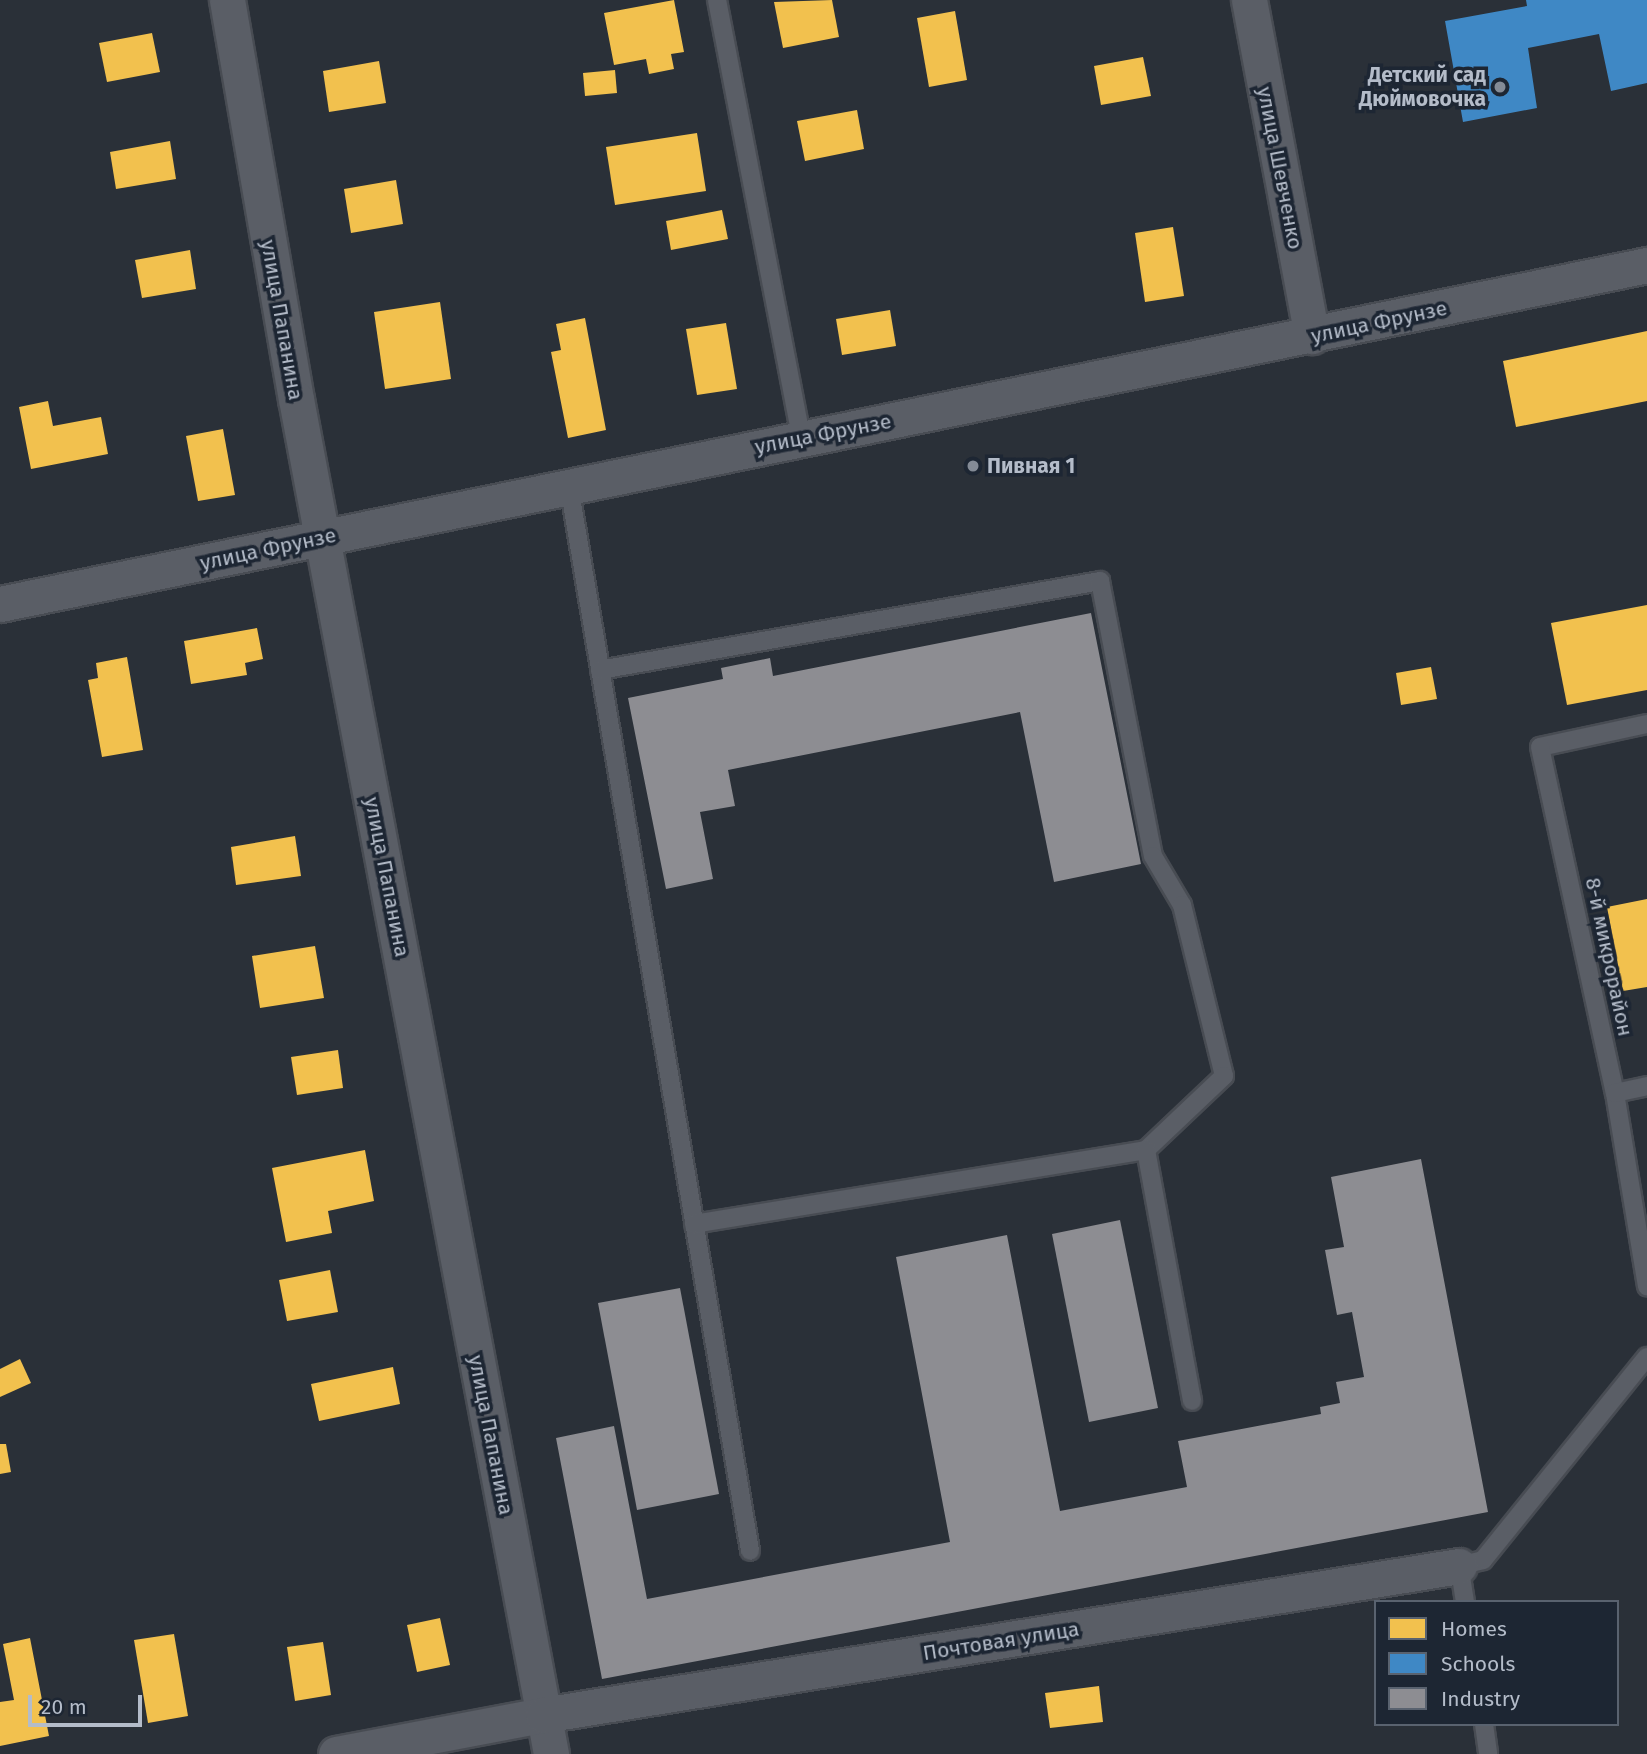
<!DOCTYPE html>
<meta charset="utf-8">
<style>
body{margin:0}
#map{position:relative;width:1647px;height:1754px;overflow:hidden;background:#2a3038;font-family:"Fira Sans",sans-serif}
div>[style]{position:absolute}
[style*='--x']{left:calc(var(--x)*1px);top:calc(var(--y)*1px);width:calc(var(--w)*1px);rotate:calc(var(--a)*1deg)}
.homes>*{inset:0;background:#f2c14e}
.schools>*{inset:0;background:#3f88c5}
.industry>*{inset:0;background:#8d8d92}
.roads{filter:drop-shadow(2px 0 #484c53) drop-shadow(-2px 0 #484c53) drop-shadow(0 2px #484c53) drop-shadow(0 -2px #484c53)}
.lane>*{height:18px;margin:-9px;padding:0 9px;transform-origin:9px;border-radius:9px;background:#5a5e66}
.street>*{height:35px;margin:-17.5px;padding:0 17.5px;transform-origin:17.5px;border-radius:17.5px;background:#5a5e66}
.dots>*{width:19px;height:19px;translate:-50% -50%;box-sizing:border-box;border:4px solid #1d2633;border-radius:50%}
span{translate:-50% -50%;white-space:nowrap;text-align:center;line-height:1.15;-webkit-text-stroke:7px #1d2633;paint-order:stroke}
.poi-label{font-size:21px;color:#b4bcc9;font-weight:700}
.right{translate:-100% -50%;text-align:right}
.left{translate:0 -50%;text-align:left}
.street-label{font-size:21px;color:#b4bcc9}
.legend{position:absolute;left:1374px;top:1600px;width:245px;height:126px;box-sizing:border-box;background:#1d2633;border:2px solid #59626f;margin:0;padding:9px 12px;list-style:none;font-size:21px;color:#b4bcc9}
.legend li{display:flex;align-items:center;gap:14px;height:35px}
.legend b{width:35px;border:2px solid #59626f}
.scale{position:absolute;left:28px;top:1695px;width:114px;height:32px;box-sizing:border-box;border:4px solid #b4bcc9;border-top:0;padding-left:9px;font-size:21px;line-height:24px;white-space:nowrap;color:#b4bcc9;-webkit-text-stroke:5px #1d2633;paint-order:stroke}
</style>
<div id="map">
<div class="homes">
<i style="clip-path:polygon(674px 0,684px 52px,671px 54px,674px 69px,649px 74px,646px 59px,614px 65px,604px 13px)"></i>
<i style="clip-path:polygon(832px 0,839px 37px,783px 48px,774px 2px)"></i>
<i style="clip-path:polygon(955px 11px,967px 80px,929px 87px,917px 18px)"></i>
<i style="clip-path:polygon(152px 33px,160px 72px,107px 82px,99px 43px)"></i>
<i style="clip-path:polygon(1143px 57px,1151px 96px,1101px 105px,1094px 66px)"></i>
<i style="clip-path:polygon(379px 61px,386px 103px,329px 112px,323px 71px)"></i>
<i style="clip-path:polygon(615px 70px,617px 93px,585px 96px,583px 73px)"></i>
<i style="clip-path:polygon(857px 110px,864px 149px,805px 161px,797px 121px)"></i>
<i style="clip-path:polygon(697px 133px,706px 191px,615px 205px,606px 147px)"></i>
<i style="clip-path:polygon(170px 141px,176px 179px,116px 189px,110px 152px)"></i>
<i style="clip-path:polygon(396px 180px,403px 224px,351px 233px,344px 189px)"></i>
<i style="clip-path:polygon(722px 210px,728px 239px,671px 250px,666px 221px)"></i>
<i style="clip-path:polygon(1173px 227px,1184px 296px,1145px 302px,1135px 233px)"></i>
<i style="clip-path:polygon(190px 250px,196px 289px,142px 298px,135px 260px)"></i>
<i style="clip-path:polygon(440px 302px,451px 379px,385px 389px,374px 312px)"></i>
<i style="clip-path:polygon(890px 310px,896px 346px,842px 355px,836px 319px)"></i>
<i style="clip-path:polygon(585px 318px,606px 430px,568px 438px,551px 352px,561px 350px,556px 324px)"></i>
<i style="clip-path:polygon(726px 323px,737px 389px,697px 395px,686px 329px)"></i>
<i style="clip-path:polygon(1647px 331px,1647px 401px,1516px 427px,1503px 361px)"></i>
<i style="clip-path:polygon(48px 401px,53px 426px,101px 417px,108px 454px,31px 469px,19px 407px)"></i>
<i style="clip-path:polygon(223px 429px,235px 495px,198px 501px,186px 436px)"></i>
<i style="clip-path:polygon(1647px 605px,1647px 690px,1567px 705px,1551px 623px)"></i>
<i style="clip-path:polygon(257px 628px,263px 659px,245px 663px,247px 675px,191px 684px,184px 641px)"></i>
<i style="clip-path:polygon(127px 657px,143px 750px,102px 757px,88px 680px,98px 678px,96px 663px)"></i>
<i style="clip-path:polygon(1431px 667px,1437px 699px,1401px 705px,1396px 673px)"></i>
<i style="clip-path:polygon(295px 836px,301px 876px,236px 885px,231px 847px)"></i>
<i style="clip-path:polygon(1647px 899px,1647px 987px,1623px 991px,1607px 907px)"></i>
<i style="clip-path:polygon(315px 946px,324px 998px,260px 1008px,252px 956px)"></i>
<i style="clip-path:polygon(338px 1050px,343px 1088px,297px 1095px,291px 1057px)"></i>
<i style="clip-path:polygon(365px 1150px,374px 1201px,328px 1211px,332px 1233px,286px 1242px,272px 1168px)"></i>
<i style="clip-path:polygon(330px 1270px,338px 1312px,287px 1321px,279px 1280px)"></i>
<i style="clip-path:polygon(20px 1359px,31px 1383px,0 1397px,0 1369px)"></i>
<i style="clip-path:polygon(393px 1367px,400px 1404px,319px 1421px,311px 1384px)"></i>
<i style="clip-path:polygon(0 1444px,6px 1444px,11px 1472px,0 1474px)"></i>
<i style="clip-path:polygon(440px 1618px,450px 1665px,417px 1672px,407px 1625px)"></i>
<i style="clip-path:polygon(174px 1634px,188px 1716px,148px 1723px,134px 1640px)"></i>
<i style="clip-path:polygon(30px 1638px,49px 1736px,0 1746px,0 1702px,14px 1700px,3px 1644px)"></i>
<i style="clip-path:polygon(323px 1642px,331px 1695px,295px 1701px,287px 1647px)"></i>
<i style="clip-path:polygon(1099px 1686px,1103px 1722px,1050px 1728px,1045px 1693px)"></i>
</div>
<div class="schools">
<i style="clip-path:polygon(1526px 0,1647px 0,1647px 83px,1611px 91px,1599px 34px,1528px 48px,1537px 108px,1463px 122px,1445px 21px,1527px 6px)"></i>
</div>
<div class="industry">
<i style="clip-path:polygon(1091px 613px,1141px 864px,1054px 882px,1020px 712px,728px 770px,735px 806px,700px 812px,713px 879px,666px 889px,628px 698px,723px 679px,721px 668px,770px 658px,773px 676px)"></i>
<i style="clip-path:polygon(1421px 1159px,1488px 1512px,602px 1679px,556px 1438px,614px 1426px,647px 1599px,950px 1542px,896px 1257px,1007px 1235px,1060px 1511px,1187px 1487px,1178px 1441px,1321px 1414px,1320px 1407px,1340px 1403px,1336px 1382px,1364px 1377px,1352px 1312px,1337px 1315px,1325px 1250px,1344px 1247px,1331px 1177px)"></i>
<i style="clip-path:polygon(1120px 1220px,1158px 1408px,1089px 1422px,1052px 1234px)"></i>
<i style="clip-path:polygon(680px 1288px,719px 1494px,637px 1510px,598px 1303px)"></i>
</div>
<div class="roads">
<div class="lane">
<i style="--x:717;--y:0;--w:446;--a:79.1"></i>
<i style="--x:569;--y:486;--w:1080;--a:80.35"></i>
<i style="--x:600;--y:670;--w:508;--a:-10.09"></i>
<i style="--x:1100;--y:581;--w:280;--a:79.1"></i>
<i style="--x:1153;--y:856;--w:57;--a:59.4"></i>
<i style="--x:1182;--y:905;--w:176;--a:76.2"></i>
<i style="--x:1224;--y:1076;--w:108;--a:136.5"></i>
<i style="--x:1146;--y:1150;--w:458;--a:170.7"></i>
<i style="--x:1647;--y:724;--w:109;--a:167.9"></i>
<i style="--x:1540;--y:747;--w:354;--a:77.8"></i>
<i style="--x:1615;--y:1093;--w:196;--a:80.6"></i>
<i style="--x:1615;--y:1093;--w:33;--a:-12"></i>
<i style="--x:1146;--y:1150;--w:255;--a:79.6"></i>
<i style="--x:1465;--y:1602;--w:36;--a:-99"></i>
<i style="--x:1459;--y:1566;--w:25;--a:-14"></i>
<i style="--x:1483;--y:1560;--w:261;--a:-51.1"></i>
<i style="--x:1484;--y:1724;--w:30;--a:82"></i>
</div>
<div class="street">
<i style="--x:227;--y:0;--w:405;--a:80.2"></i>
<i style="--x:296;--y:399;--w:1379;--a:79.34"></i>
<i style="--x:1249;--y:0;--w:342;--a:79.4"></i>
<i style="--x:0;--y:604;--w:1682;--a:-11.63"></i>
<i style="--x:336;--y:1754;--w:211;--a:-10.7"></i>
<i style="--x:543;--y:1715;--w:928;--a:-9.24"></i>
</div>
</div>
<div class="dots">
<i style="left:1500px;top:87px;background:#848b96"></i>
<i style="left:973px;top:466px;background:#848b96"></i>
</div>
<div class="poi-label">
<span class="right" style="left:1486px;top:87px">Детский сад<br>Дюймовочка</span>
<span class="left" style="left:987px;top:466px">Пивная 1</span>
</div>
<div class="street-label">
<span style="left:1280px;top:168px;rotate:79deg">улица Шевченко</span>
<span style="left:282px;top:320px;rotate:80deg">улица Папанина</span>
<span style="left:1379px;top:322px;rotate:-12deg">улица Фрунзе</span>
<span style="left:823px;top:434px;rotate:-11deg">улица Фрунзе</span>
<span style="left:268px;top:549px;rotate:-12deg">улица Фрунзе</span>
<span style="left:387px;top:877px;rotate:79deg">улица Папанина</span>
<span style="left:1609px;top:957px;rotate:78deg">8-й микрорайон</span>
<span style="left:491px;top:1435px;rotate:79deg">улица Папанина</span>
<span style="left:1001px;top:1641px;rotate:-9deg">Почтовая улица</span>
</div>
<ul class="legend">
<li><b style="height:19px;background:#f2c14e"></b>Homes</li>
<li><b style="height:19px;background:#3f88c5"></b>Schools</li>
<li><b style="height:19px;background:#8d8d92"></b>Industry</li>
</ul>
<div class="scale">20 m</div>
</div>
